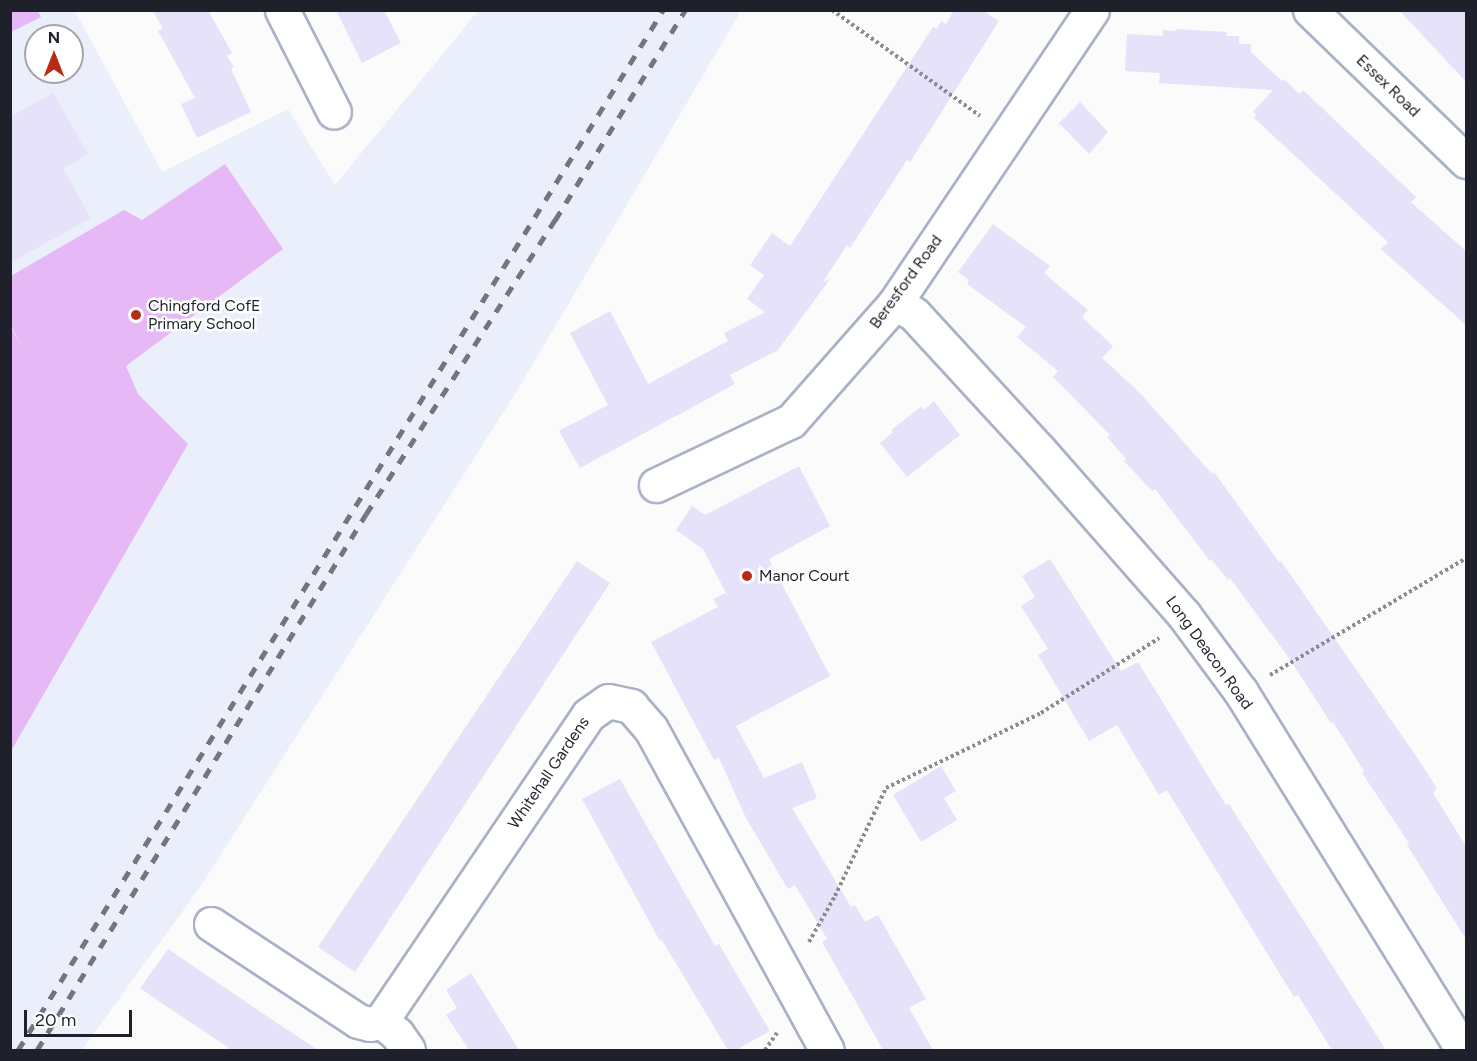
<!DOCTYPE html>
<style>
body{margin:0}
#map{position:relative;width:1477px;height:1061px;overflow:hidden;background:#fbfbfb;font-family:Figtree,sans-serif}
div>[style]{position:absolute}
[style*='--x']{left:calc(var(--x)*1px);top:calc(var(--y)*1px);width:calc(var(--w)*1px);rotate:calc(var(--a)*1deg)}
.built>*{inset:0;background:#ebeffb}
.green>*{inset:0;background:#e6b8f5}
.building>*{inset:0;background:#e6e2f9}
.path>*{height:4px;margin-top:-2px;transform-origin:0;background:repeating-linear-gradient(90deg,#8b8c90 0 3px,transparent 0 6px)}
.roads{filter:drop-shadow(2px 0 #a9b1c6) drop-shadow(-2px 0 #a9b1c6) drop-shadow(0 2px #a9b1c6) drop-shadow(0 -2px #a9b1c6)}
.minor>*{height:33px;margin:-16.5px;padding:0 16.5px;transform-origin:16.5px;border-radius:16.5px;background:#fff}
.rail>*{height:4.5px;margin-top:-2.25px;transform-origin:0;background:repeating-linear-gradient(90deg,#74767b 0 10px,transparent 0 20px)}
.dots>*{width:16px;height:16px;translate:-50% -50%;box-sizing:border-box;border:3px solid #fff;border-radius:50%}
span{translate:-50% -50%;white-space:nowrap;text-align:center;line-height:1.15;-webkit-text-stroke:5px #fff;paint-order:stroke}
.street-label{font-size:16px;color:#1e2129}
.poi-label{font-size:16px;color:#1e2129}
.left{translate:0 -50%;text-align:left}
.frame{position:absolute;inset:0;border:12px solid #1e2129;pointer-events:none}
.north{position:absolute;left:24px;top:24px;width:60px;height:60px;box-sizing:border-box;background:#fff;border:2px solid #a5a6a9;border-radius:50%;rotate:0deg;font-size:16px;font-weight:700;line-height:24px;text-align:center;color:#1e2129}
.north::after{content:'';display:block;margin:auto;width:21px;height:27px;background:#b72a14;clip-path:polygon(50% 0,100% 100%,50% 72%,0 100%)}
.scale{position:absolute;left:24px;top:1010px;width:108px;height:27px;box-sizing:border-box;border:3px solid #1e2129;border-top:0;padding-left:8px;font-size:18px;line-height:21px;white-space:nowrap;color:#1e2129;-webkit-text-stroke:4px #fff;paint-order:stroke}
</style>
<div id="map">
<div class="built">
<i style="clip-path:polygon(evenodd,11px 11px,75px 11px,162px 172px,288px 109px,335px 185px,478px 11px,741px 11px,517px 391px,200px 887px,82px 1050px,11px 1050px,11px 11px,36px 36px,72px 36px,72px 72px,36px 72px,36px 36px)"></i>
</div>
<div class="green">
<i style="clip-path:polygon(11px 10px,38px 11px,41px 17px,11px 32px)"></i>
<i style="clip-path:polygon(225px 164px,283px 249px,126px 366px,138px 394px,188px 444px,11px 751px,11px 328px,20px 343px,11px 326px,11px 276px,124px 210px,142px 220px)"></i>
</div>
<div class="building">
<i style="clip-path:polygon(152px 10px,208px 10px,232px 53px,227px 56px,234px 67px,231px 69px,251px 112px,197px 138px,181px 104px,195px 98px,158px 31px,163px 28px)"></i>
<i style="clip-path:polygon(336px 10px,384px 10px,401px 43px,362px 63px)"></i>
<i style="clip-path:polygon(954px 10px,982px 10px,999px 21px,910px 162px,907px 160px,850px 248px,847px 245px,823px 282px,830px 279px,778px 350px,730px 375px,735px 384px,580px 468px,559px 431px,608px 405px,570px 333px,610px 311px,648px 384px,728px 341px,724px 333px,765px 312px,747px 299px,764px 275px,750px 265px,772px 233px,790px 246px,933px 27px,937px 29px,941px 21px,946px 24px)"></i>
<i style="clip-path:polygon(1399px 10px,1467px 10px,1467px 83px)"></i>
<i style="clip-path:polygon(1176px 29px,1227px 32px,1226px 36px,1239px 36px,1239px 44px,1251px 44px,1251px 52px,1282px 81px,1284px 79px,1299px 94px,1303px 90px,1416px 197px,1411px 202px,1467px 252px,1467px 326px,1381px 249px,1388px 242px,1254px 118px,1256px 115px,1253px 112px,1273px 90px,1159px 83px,1160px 73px,1125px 71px,1127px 34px,1163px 36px,1163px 30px,1176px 31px)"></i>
<i style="clip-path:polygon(53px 93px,88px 154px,63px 169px,91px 218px,10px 263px,10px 117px)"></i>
<i style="clip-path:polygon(1080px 102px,1108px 132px,1089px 154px,1059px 123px)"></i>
<i style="clip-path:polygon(993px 224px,1050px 266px,1044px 273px,1088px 310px,1082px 317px,1113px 346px,1102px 358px,1140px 393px,1212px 474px,1214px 472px,1279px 562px,1281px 561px,1416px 756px,1437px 788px,1433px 793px,1467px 848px,1467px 941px,1407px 845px,1409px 843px,1362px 773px,1364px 771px,1333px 722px,1331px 723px,1289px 658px,1230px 578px,1228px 580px,1211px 559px,1210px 561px,1155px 489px,1152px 491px,1124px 461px,1126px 459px,1107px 437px,1110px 435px,1053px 377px,1058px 371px,1017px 337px,1026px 327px,967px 284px,969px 280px,958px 272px)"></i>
<i style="clip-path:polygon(934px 401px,960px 435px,907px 477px,880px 443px,893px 432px,891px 430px,921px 407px,924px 410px)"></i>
<i style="clip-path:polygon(799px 466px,830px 526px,769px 559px,830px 676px,736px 726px,764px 778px,802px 762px,817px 798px,792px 808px,851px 907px,855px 905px,865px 922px,878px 915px,926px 999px,909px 1008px,933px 1050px,883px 1050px,822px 942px,827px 939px,795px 885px,788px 889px,746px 818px,719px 758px,714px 760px,651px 642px,718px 607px,713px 599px,726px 593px,703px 549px,676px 530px,692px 506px,705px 515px)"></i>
<i style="clip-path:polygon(1050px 559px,1121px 671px,1138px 662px,1226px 805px,1229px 804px,1386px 1050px,1332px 1050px,1298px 995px,1294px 997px,1167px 790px,1159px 795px,1117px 725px,1089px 741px,1038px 655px,1048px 649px,1021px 606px,1035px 597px,1022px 576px)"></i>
<i style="clip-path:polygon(577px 561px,610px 583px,355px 972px,318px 947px)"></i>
<i style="clip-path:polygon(941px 766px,956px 791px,944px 798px,957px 820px,921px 842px,893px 795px)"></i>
<i style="clip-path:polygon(620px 779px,715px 946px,719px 944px,770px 1031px,736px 1050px,728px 1050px,662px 940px,660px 941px,582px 799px)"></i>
<i style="clip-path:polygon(168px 949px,271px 1019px,318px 1050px,232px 1050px,166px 1006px,140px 988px)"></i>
<i style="clip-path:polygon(471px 973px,519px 1050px,469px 1050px,446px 1015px,457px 1008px,446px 990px)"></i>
</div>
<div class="path">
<i style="--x:832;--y:10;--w:182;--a:35.6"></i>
<i style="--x:1270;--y:675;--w:228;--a:-30.8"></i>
<i style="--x:809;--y:942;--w:53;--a:-60.5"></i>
<i style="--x:835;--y:896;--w:119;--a:-64.7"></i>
<i style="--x:886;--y:788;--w:172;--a:-25.8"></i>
<i style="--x:1041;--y:713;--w:140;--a:-32.4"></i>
<i style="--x:765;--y:1050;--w:21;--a:-55"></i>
</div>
<div class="roads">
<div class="minor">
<i style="--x:282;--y:10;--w:114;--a:63"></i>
<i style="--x:1310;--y:10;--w:217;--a:44.1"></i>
<i style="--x:895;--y:303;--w:22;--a:30"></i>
<i style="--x:914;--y:314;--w:186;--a:47.4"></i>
<i style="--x:1040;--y:451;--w:218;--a:48.7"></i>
<i style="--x:1184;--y:615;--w:96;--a:53.5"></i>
<i style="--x:1241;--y:692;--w:421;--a:58.2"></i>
<i style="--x:656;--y:485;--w:149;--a:-25.4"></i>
<i style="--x:791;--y:421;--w:157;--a:-48.6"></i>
<i style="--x:895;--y:303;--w:353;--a:-56.1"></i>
<i style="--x:211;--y:924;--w:176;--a:33.4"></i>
<i style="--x:358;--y:1021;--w:12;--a:14"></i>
<i style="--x:370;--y:1024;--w:11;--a:-15"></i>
<i style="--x:381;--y:1021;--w:369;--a:-55.9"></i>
<i style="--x:588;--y:715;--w:24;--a:-35"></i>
<i style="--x:608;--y:701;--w:24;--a:12"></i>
<i style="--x:631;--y:706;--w:30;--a:49"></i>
<i style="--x:651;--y:729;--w:366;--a:61.3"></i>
<i style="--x:381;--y:1021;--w:21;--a:39"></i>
<i style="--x:397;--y:1034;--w:19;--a:55"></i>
</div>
</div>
<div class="rail">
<i style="--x:18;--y:1050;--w:1224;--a:-58.19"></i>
<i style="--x:37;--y:1050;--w:629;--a:-58.46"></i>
<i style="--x:366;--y:514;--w:350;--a:-57.3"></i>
<i style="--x:555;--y:220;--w:247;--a:-58.2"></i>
</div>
<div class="dots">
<i style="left:136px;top:315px;background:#b72a14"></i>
<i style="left:747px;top:576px;background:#b72a14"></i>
</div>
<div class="street-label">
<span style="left:1388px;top:86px;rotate:44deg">Essex Road</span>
<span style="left:906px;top:282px;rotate:-54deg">Beresford Road</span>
<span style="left:1209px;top:653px;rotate:54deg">Long Deacon Road</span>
<span style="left:549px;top:773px;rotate:-56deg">Whitehall Gardens</span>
</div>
<div class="poi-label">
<span class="left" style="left:148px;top:315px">Chingford CofE<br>Primary School</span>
<span class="left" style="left:759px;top:576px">Manor Court</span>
</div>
<div class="frame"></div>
<div class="north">N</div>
<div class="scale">20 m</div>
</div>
